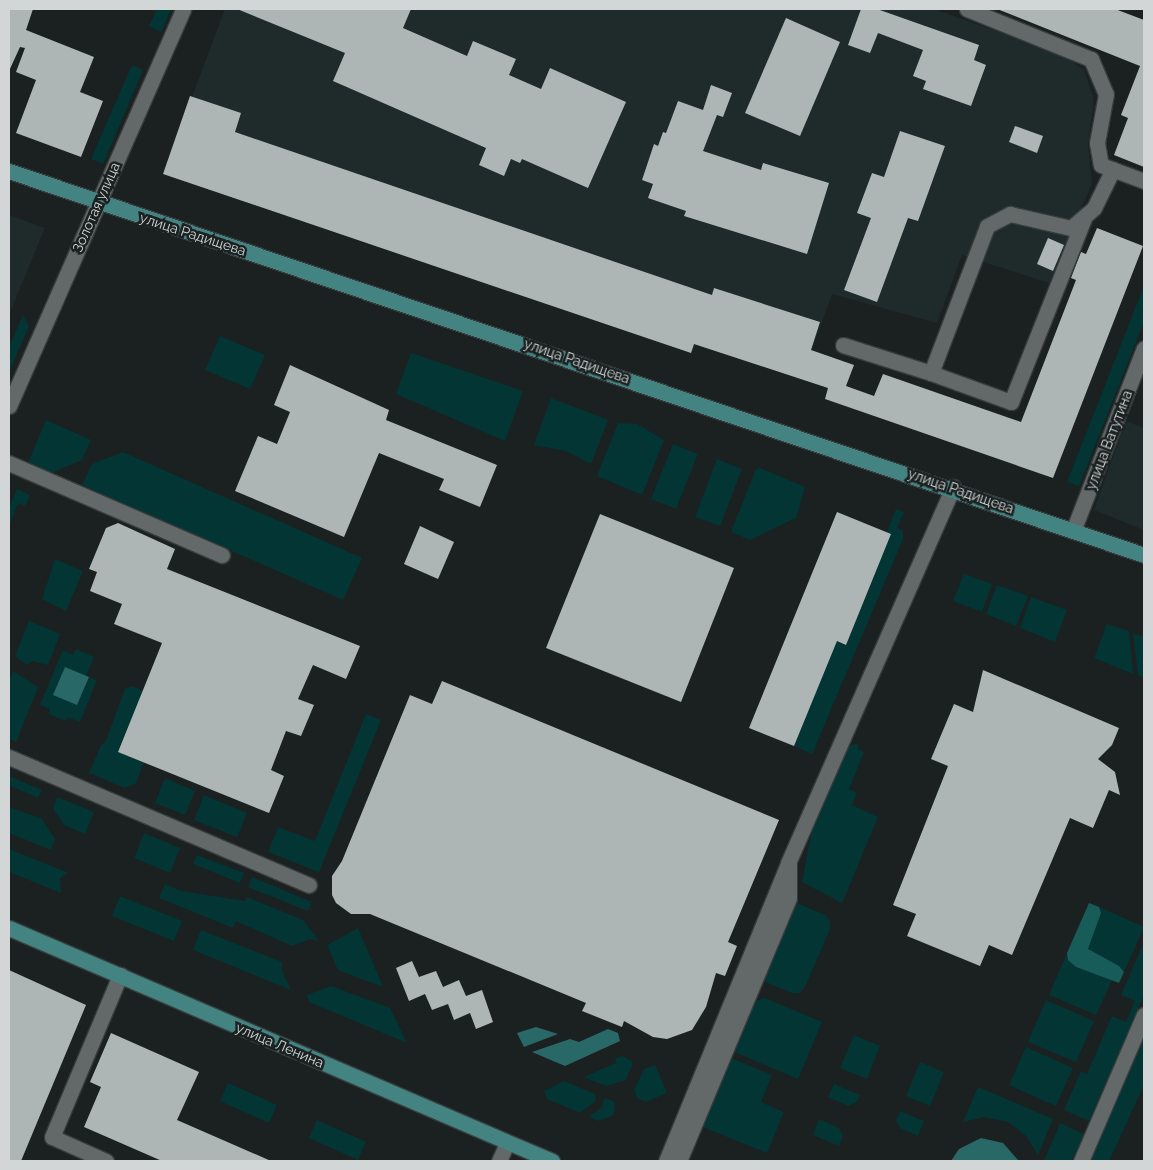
<!DOCTYPE html>
<meta charset="utf-8">
<style>
body{margin:0}
#map{position:relative;width:1153px;height:1170px;overflow:hidden;background:#1b2121;font-family:Raleway,sans-serif}
div>[style]{position:absolute}
[style*='--x']{left:calc(var(--x)*1px);top:calc(var(--y)*1px);width:calc(var(--w)*1px);rotate:calc(var(--a)*1deg)}
.built>*{inset:0;background:#1e2b2a}
.green>*{inset:0;background:#023534}
.forest>*{inset:0;background:#185c5a}
.water>*{inset:0;background:#286967}
.building>*{inset:0;background:#aeb6b5}
.roads{filter:drop-shadow(1px 0 #373b3b) drop-shadow(-1px 0 #373b3b) drop-shadow(0 1px #373b3b) drop-shadow(0 -1px #373b3b)}
.minor>*{height:15px;margin:-7.5px;padding:0 7.5px;transform-origin:7.5px;border-radius:7.5px;background:#626968}
.major>*{height:15px;margin:-7.5px;padding:0 7.5px;transform-origin:7.5px;border-radius:7.5px;background:#438482}
span{translate:-50% -50%;white-space:nowrap;text-align:center;line-height:1.15;-webkit-text-stroke:5px #1b2121;paint-order:stroke}
.street-label{font-size:14px;color:#d2d6d6}
.frame{position:absolute;inset:0;border:10px solid #d2d6d6;pointer-events:none}
</style>
<div id="map">
<div class="built">
<i style="clip-path:polygon(225px 9px,934px 9px,1063px 55px,1084px 70px,1094px 100px,1088px 145px,1092px 183px,1049px 283px,962px 255px,937px 323px,832px 294px,801px 379px,696px 345px,691px 353px,163px 174px)"></i>
<i style="clip-path:polygon(9px 215px,45px 228px,9px 315px)"></i>
<i style="clip-path:polygon(1126px 421px,1144px 428px,1144px 530px,1094px 510px)"></i>
</div>
<div class="green">
<i style="clip-path:polygon(157px 9px,171px 9px,161px 32px,149px 26px)"></i>
<i style="clip-path:polygon(132px 65px,143px 70px,103px 164px,91px 159px)"></i>
<i style="clip-path:polygon(1144px 286px,1144px 322px,1079px 486px,1067px 482px)"></i>
<i style="clip-path:polygon(23px 315px,29px 326px,9px 372px,9px 347px)"></i>
<i style="clip-path:polygon(220px 336px,265px 355px,250px 389px,205px 370px)"></i>
<i style="clip-path:polygon(411px 353px,523px 391px,505px 441px,396px 394px)"></i>
<i style="clip-path:polygon(551px 398px,608px 420px,591px 464px,566px 451px,534px 445px)"></i>
<i style="clip-path:polygon(46px 420px,91px 440px,82px 460px,51px 473px,28px 463px)"></i>
<i style="clip-path:polygon(618px 423px,637px 424px,664px 440px,642px 495px,597px 476px)"></i>
<i style="clip-path:polygon(673px 444px,698px 454px,676px 509px,651px 499px)"></i>
<i style="clip-path:polygon(123px 452px,362px 558px,343px 600px,82px 485px,92px 464px)"></i>
<i style="clip-path:polygon(717px 459px,742px 469px,720px 526px,695px 517px)"></i>
<i style="clip-path:polygon(760px 468px,805px 487px,796px 518px,750px 540px,731px 532px,756px 469px)"></i>
<i style="clip-path:polygon(17px 489px,30px 495px,25px 506px,18px 503px,9px 526px,9px 508px)"></i>
<i style="clip-path:polygon(896px 509px,904px 512px,897px 528px,903px 531px,903px 539px,812px 754px,794px 746px,832px 653px,823px 636px,846px 645px,891px 534px,887px 532px)"></i>
<i style="clip-path:polygon(55px 559px,83px 571px,66px 611px,42px 599px)"></i>
<i style="clip-path:polygon(964px 574px,992px 584px,982px 612px,953px 601px)"></i>
<i style="clip-path:polygon(997px 585px,1028px 596px,1016px 626px,986px 614px)"></i>
<i style="clip-path:polygon(1031px 597px,1067px 610px,1055px 642px,1020px 628px)"></i>
<i style="clip-path:polygon(29px 621px,60px 634px,48px 665px,32px 661px,27px 665px,15px 656px)"></i>
<i style="clip-path:polygon(1107px 624px,1129px 631px,1133px 674px,1094px 658px)"></i>
<i style="clip-path:polygon(1133px 633px,1144px 637px,1144px 678px,1138px 675px)"></i>
<i style="clip-path:polygon(76px 649px,94px 657px,86px 676px,65px 667px,77px 705px,89px 677px,97px 680px,80px 722px,68px 717px,66px 721px,48px 714px,50px 709px,40px 705px,63px 650px,73px 655px)"></i>
<i style="clip-path:polygon(13px 671px,38px 687px,16px 742px,9px 739px,9px 682px)"></i>
<i style="clip-path:polygon(132px 686px,143px 691px,118px 751px,144px 762px,136px 783px,125px 788px,89px 773px,101px 745px,105px 743px,125px 689px)"></i>
<i style="clip-path:polygon(366px 714px,381px 720px,319px 872px,268px 852px,278px 827px,315px 841px)"></i>
<i style="clip-path:polygon(858px 743px,858px 749px,864px 752px,849px 789px,857px 793px,852px 805px,878px 817px,842px 903px,802px 882px,812px 830px,849px 746px)"></i>
<i style="clip-path:polygon(9px 776px,42px 790px,38px 798px,9px 785px)"></i>
<i style="clip-path:polygon(165px 778px,195px 791px,185px 815px,155px 803px)"></i>
<i style="clip-path:polygon(204px 795px,247px 813px,237px 837px,194px 820px)"></i>
<i style="clip-path:polygon(57px 797px,94px 812px,85px 834px,64px 825px,53px 808px)"></i>
<i style="clip-path:polygon(9px 807px,42px 819px,55px 839px,51px 850px,9px 833px)"></i>
<i style="clip-path:polygon(144px 833px,180px 848px,170px 873px,134px 858px)"></i>
<i style="clip-path:polygon(9px 849px,69px 873px,60px 878px,61px 893px,9px 872px)"></i>
<i style="clip-path:polygon(197px 855px,244px 873px,240px 883px,193px 864px)"></i>
<i style="clip-path:polygon(252px 877px,312px 902px,308px 911px,248px 887px)"></i>
<i style="clip-path:polygon(165px 884px,181px 891px,245px 901px,247px 897px,303px 920px,319px 941px,310px 939px,292px 946px,236px 921px,233px 928px,159px 898px)"></i>
<i style="clip-path:polygon(120px 896px,182px 921px,174px 941px,112px 916px)"></i>
<i style="clip-path:polygon(799px 904px,825px 915px,830px 920px,830px 929px,805px 987px,799px 993px,792px 993px,761px 980px,793px 905px)"></i>
<i style="clip-path:polygon(1099px 907px,1144px 927px,1124px 972px,1088px 949px,1101px 913px)"></i>
<i style="clip-path:polygon(358px 928px,383px 987px,338px 970px,327px 945px)"></i>
<i style="clip-path:polygon(201px 930px,282px 962px,282px 971px,291px 990px,193px 950px)"></i>
<i style="clip-path:polygon(1144px 942px,1144px 995px,1089px 1121px,1064px 1110px,1081px 1071px,1087px 1074px,1112px 1016px,1126px 1022px,1135px 1001px,1121px 995px)"></i>
<i style="clip-path:polygon(1067px 953px,1076px 967px,1112px 980px,1096px 1015px,1049px 995px)"></i>
<i style="clip-path:polygon(331px 986px,390px 1008px,407px 1043px,309px 1002px,307px 995px)"></i>
<i style="clip-path:polygon(765px 998px,822px 1022px,798px 1079px,732px 1051px,752px 1002px)"></i>
<i style="clip-path:polygon(1046px 1000px,1094px 1021px,1076px 1062px,1028px 1042px)"></i>
<i style="clip-path:polygon(854px 1035px,880px 1046px,867px 1079px,840px 1068px)"></i>
<i style="clip-path:polygon(1144px 1037px,1144px 1085px,1109px 1161px,1090px 1161px)"></i>
<i style="clip-path:polygon(1026px 1047px,1073px 1068px,1056px 1106px,1009px 1085px)"></i>
<i style="clip-path:polygon(622px 1056px,633px 1062px,626px 1080px,606px 1086px,584px 1077px,616px 1063px,615px 1059px)"></i>
<i style="clip-path:polygon(729px 1057px,772px 1075px,761px 1102px,784px 1112px,767px 1153px,700px 1126px)"></i>
<i style="clip-path:polygon(920px 1062px,944px 1072px,930px 1106px,906px 1096px)"></i>
<i style="clip-path:polygon(655px 1065px,667px 1093px,646px 1102px,637px 1098px,634px 1090px,644px 1069px)"></i>
<i style="clip-path:polygon(564px 1081px,595px 1094px,596px 1101px,580px 1113px,547px 1099px,544px 1091px)"></i>
<i style="clip-path:polygon(228px 1083px,277px 1105px,269px 1123px,220px 1101px)"></i>
<i style="clip-path:polygon(834px 1084px,860px 1095px,857px 1102px,848px 1106px,828px 1097px)"></i>
<i style="clip-path:polygon(978px 1087px,1053px 1119px,1038px 1155px,1026px 1136px,1008px 1122px,984px 1117px,963px 1122px)"></i>
<i style="clip-path:polygon(604px 1098px,615px 1102px,614px 1115px,599px 1121px,589px 1117px,602px 1107px)"></i>
<i style="clip-path:polygon(900px 1111px,924px 1121px,918px 1136px,900px 1128px,896px 1120px)"></i>
<i style="clip-path:polygon(819px 1119px,839px 1128px,843px 1136px,839px 1146px,813px 1135px)"></i>
<i style="clip-path:polygon(317px 1120px,366px 1142px,358px 1160px,309px 1138px)"></i>
<i style="clip-path:polygon(1060px 1123px,1084px 1134px,1071px 1161px,1044px 1161px)"></i>
</div>
<div class="forest">
<i style="clip-path:polygon(1089px 903px,1099px 907px,1101px 913px,1088px 949px,1119px 966px,1124px 972px,1119px 983px,1076px 967px,1068px 960px,1067px 953px)"></i>
</div>
<div class="water">
<i style="clip-path:polygon(65px 667px,89px 677px,77px 705px,53px 695px)"></i>
<i style="clip-path:polygon(536px 1027px,558px 1034px,524px 1047px,517px 1033px)"></i>
<i style="clip-path:polygon(608px 1029px,618px 1033px,620px 1041px,565px 1066px,532px 1052px,570px 1039px,579px 1042px)"></i>
<i style="clip-path:polygon(981px 1138px,1003px 1143px,1019px 1161px,951px 1161px,959px 1149px)"></i>
</div>
<div class="building">
<i style="clip-path:polygon(9px 9px,33px 9px,26px 30px,94px 57px,80px 92px,103px 101px,81px 157px,16px 133px,36px 80px,16px 72px,25px 48px,20px 47px,9px 71px)"></i>
<i style="clip-path:polygon(237px 9px,411px 9px,403px 28px,467px 56px,473px 41px,516px 59px,509px 75px,541px 89px,550px 68px,626px 102px,588px 188px,522px 159px,520px 163px,511px 159px,504px 176px,479px 165px,486px 148px,333px 81px,345px 53px)"></i>
<i style="clip-path:polygon(861px 9px,877px 9px,979px 45px,974px 60px,986px 65px,971px 106px,923px 89px,926px 81px,913px 76px,923px 50px,878px 33px,870px 53px,848px 45px)"></i>
<i style="clip-path:polygon(997px 9px,1115px 9px,1144px 20px,1144px 167px,1114px 155px,1128px 118px,1121px 115px,1140px 66px)"></i>
<i style="clip-path:polygon(786px 18px,840px 42px,800px 136px,745px 113px)"></i>
<i style="clip-path:polygon(711px 85px,732px 93px,723px 117px,717px 115px,703px 151px,761px 170px,763px 163px,829px 183px,807px 254px,684px 216px,686px 211px,648px 198px,653px 184px,642px 180px,654px 144px,658px 146px,663px 132px,666px 133px,678px 101px,703px 110px)"></i>
<i style="clip-path:polygon(190px 96px,241px 113px,235px 132px,712px 295px,714px 288px,820px 322px,811px 350px,854px 365px,846px 386px,874px 396px,883px 374px,1021px 422px,1076px 280px,1071px 278px,1081px 252px,1086px 254px,1097px 228px,1143px 246px,1053px 478px,825px 399px,828px 388px,694px 344px,691px 353px,163px 174px)"></i>
<i style="clip-path:polygon(1015px 126px,1043px 136px,1037px 153px,1009px 142px)"></i>
<i style="clip-path:polygon(900px 131px,945px 146px,918px 221px,908px 218px,877px 302px,844px 290px,871px 218px,857px 213px,872px 173px,884px 177px)"></i>
<i style="clip-path:polygon(1048px 238px,1064px 245px,1053px 271px,1037px 264px)"></i>
<i style="clip-path:polygon(290px 365px,389px 410px,386px 420px,497px 465px,480px 507px,439px 490px,444px 479px,379px 453px,344px 537px,235px 491px,258px 436px,277px 444px,290px 412px,274px 405px)"></i>
<i style="clip-path:polygon(837px 512px,891px 534px,846px 645px,837px 641px,794px 746px,749px 728px)"></i>
<i style="clip-path:polygon(600px 514px,734px 568px,681px 702px,546px 648px)"></i>
<i style="clip-path:polygon(118px 523px,175px 549px,167px 569px,360px 646px,346px 679px,313px 665px,298px 699px,314px 705px,301px 736px,286px 731px,271px 770px,284px 776px,269px 813px,118px 752px,162px 643px,114px 624px,122px 604px,90px 591px,97px 572px,89px 569px,106px 528px)"></i>
<i style="clip-path:polygon(420px 526px,454px 542px,438px 579px,404px 564px)"></i>
<i style="clip-path:polygon(983px 670px,1119px 728px,1112px 745px,1098px 759px,1115px 772px,1120px 795px,1109px 790px,1093px 828px,1070px 818px,1012px 955px,989px 945px,980px 966px,907px 936px,916px 914px,893px 905px,948px 766px,931px 759px,954px 704px,973px 712px)"></i>
<i style="clip-path:polygon(442px 681px,779px 820px,728px 942px,737px 946px,725px 976px,716px 973px,706px 1007px,692px 1030px,667px 1039px,653px 1037px,624px 1021px,622px 1027px,582px 1011px,586px 1003px,370px 914px,351px 914px,336px 903px,332px 895px,332px 876px,342px 861px,410px 695px,432px 704px)"></i>
<i style="clip-path:polygon(412px 961px,419px 977px,436px 971px,443px 987px,459px 980px,466px 996px,482px 990px,493px 1022px,476px 1029px,470px 1013px,454px 1020px,448px 1004px,432px 1010px,425px 994px,409px 1001px,396px 968px)"></i>
<i style="clip-path:polygon(9px 970px,86px 1005px,21px 1161px,9px 1161px)"></i>
<i style="clip-path:polygon(111px 1033px,199px 1072px,177px 1120px,271px 1161px,162px 1161px,84px 1127px,101px 1087px,90px 1082px)"></i>
</div>
<div class="roads">
<div class="minor">
<i style="--x:967;--y:9;--w:134;--a:22"></i>
<i style="--x:1091;--y:59;--w:38;--a:67"></i>
<i style="--x:1106;--y:94;--w:50;--a:100.4"></i>
<i style="--x:1097;--y:143;--w:22;--a:80"></i>
<i style="--x:1101;--y:165;--w:46;--a:20.4"></i>
<i style="--x:843;--y:345;--w:92;--a:17.7"></i>
<i style="--x:931;--y:373;--w:157;--a:-69.1"></i>
<i style="--x:987;--y:226;--w:26;--a:-28"></i>
<i style="--x:1010;--y:214;--w:63;--a:12.9"></i>
<i style="--x:1071;--y:228;--w:30;--a:-41"></i>
<i style="--x:1094;--y:208;--w:43;--a:-64"></i>
<i style="--x:931;--y:373;--w:85;--a:19.9"></i>
<i style="--x:1011;--y:402;--w:197;--a:-68.3"></i>
<i style="--x:9;--y:406;--w:433;--a:-66.3"></i>
<i style="--x:9;--y:463;--w:232;--a:23.4"></i>
<i style="--x:1073;--y:531;--w:196;--a:-68.8"></i>
<i style="--x:9;--y:757;--w:326;--a:23.1"></i>
<i style="--x:106;--y:1161;--w:59;--a:-156"></i>
<i style="--x:52;--y:1137;--w:176;--a:-67.2"></i>
<i style="--x:499;--y:1161;--w:20;--a:-66"></i>
<i style="--x:666;--y:1161;--w:322;--a:-67.7"></i>
<i style="--x:788;--y:863;--w:411;--a:-66.3"></i>
<i style="--x:679;--y:1161;--w:285;--a:-67.3"></i>
<i style="--x:789;--y:898;--w:33;--a:-90"></i>
<i style="--x:1081;--y:1161;--w:159;--a:-66.7"></i>
</div>
<div class="major">
<i style="--x:9;--y:171;--w:1198;--a:18.69"></i>
<i style="--x:9;--y:928;--w:591;--a:23.22"></i>
</div>
</div>
<div class="street-label">
<span style="left:96px;top:207px;rotate:-66deg">Золотая улица</span>
<span style="left:193px;top:234px;rotate:18deg">улица Радищева</span>
<span style="left:577px;top:361px;rotate:19deg">улица Радищева</span>
<span style="left:1109px;top:440px;rotate:-69deg">улица Ватутина</span>
<span style="left:961px;top:491px;rotate:19deg">улица Радищева</span>
<span style="left:280px;top:1045px;rotate:23deg">улица Ленина</span>
</div>
<div class="frame"></div>
</div>
